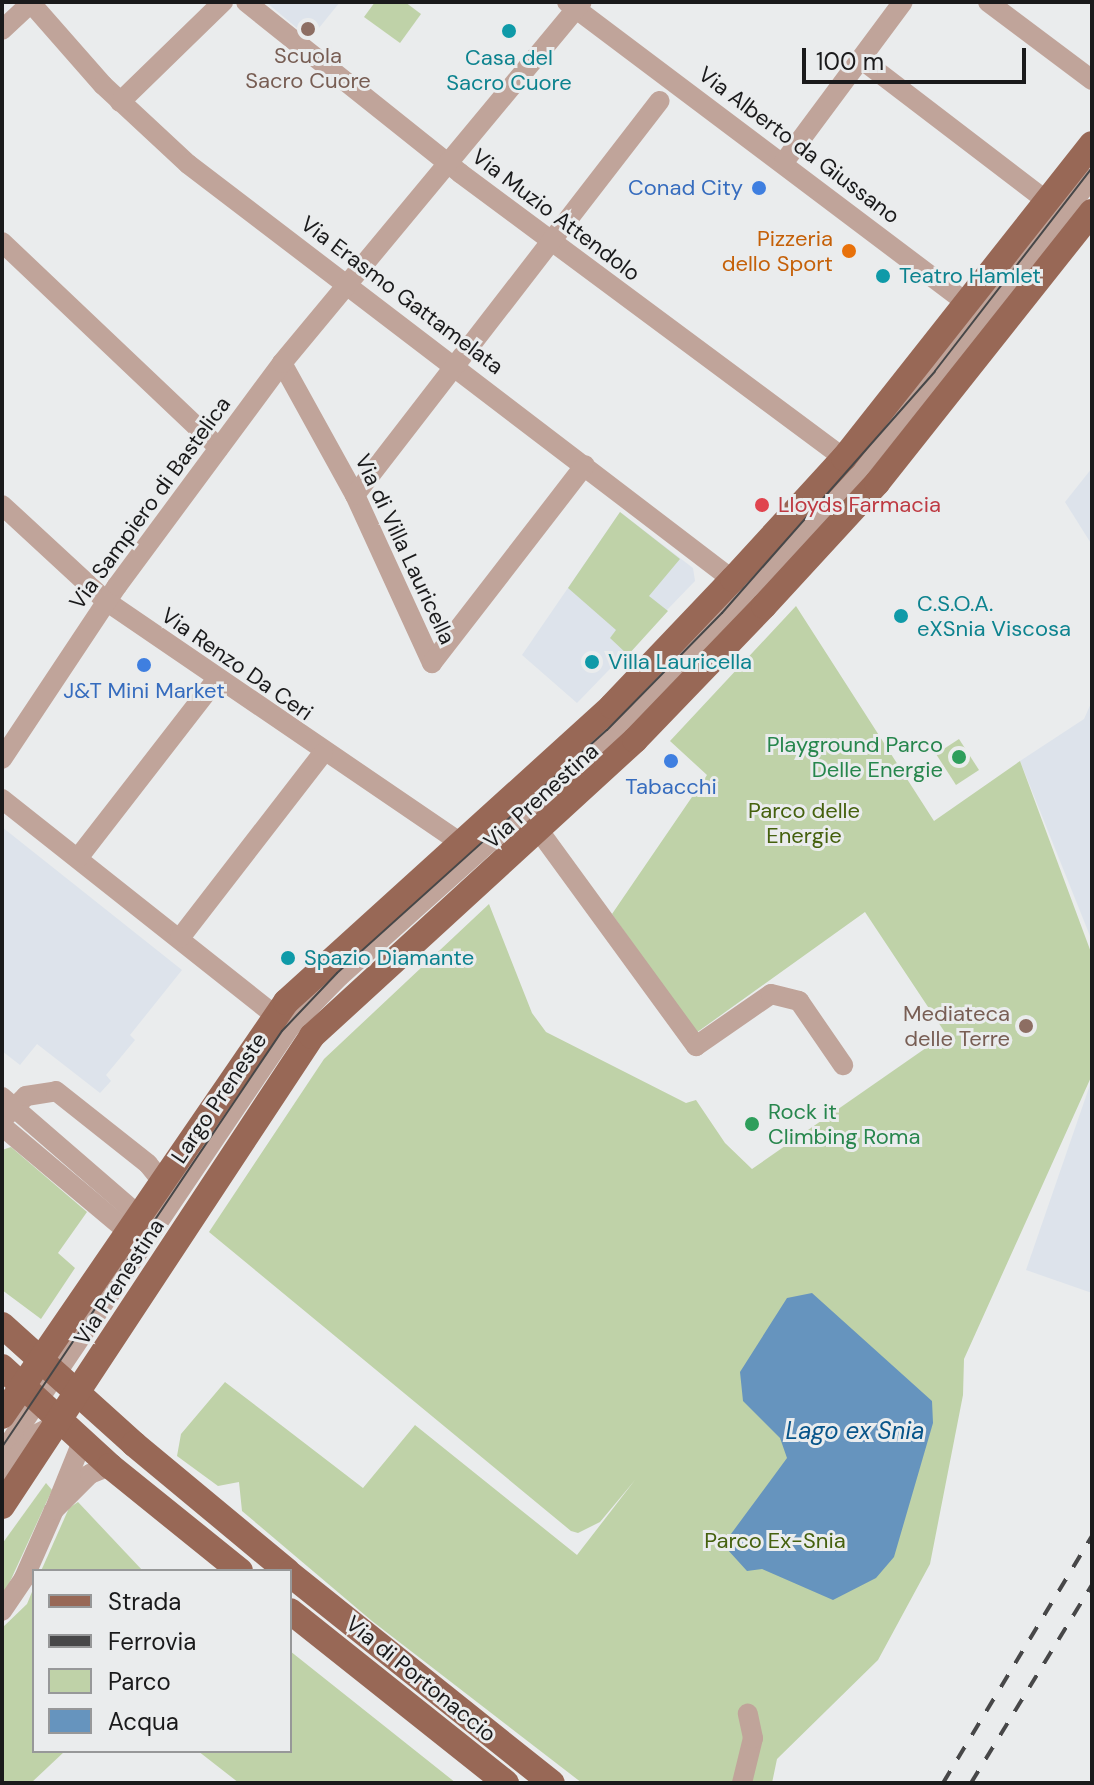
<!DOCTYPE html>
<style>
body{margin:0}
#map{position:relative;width:1094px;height:1785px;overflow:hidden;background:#eaeced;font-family:"DM Sans",sans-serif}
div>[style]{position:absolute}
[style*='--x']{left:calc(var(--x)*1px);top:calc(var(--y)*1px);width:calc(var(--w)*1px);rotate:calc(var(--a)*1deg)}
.built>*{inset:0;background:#dde3eb}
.green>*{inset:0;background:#bfd2a8}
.water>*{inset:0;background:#6694be}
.minor>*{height:20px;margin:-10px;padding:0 10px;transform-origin:10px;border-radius:10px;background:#c0a49a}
.major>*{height:26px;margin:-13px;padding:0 13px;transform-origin:13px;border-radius:13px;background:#986856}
.tram>*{height:2px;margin:-1px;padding:0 1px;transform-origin:1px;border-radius:1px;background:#474748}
.rail>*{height:4px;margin-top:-2px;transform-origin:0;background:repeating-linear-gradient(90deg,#474748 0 14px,transparent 0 28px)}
.dots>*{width:22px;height:22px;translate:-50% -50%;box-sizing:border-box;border:4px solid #eaeced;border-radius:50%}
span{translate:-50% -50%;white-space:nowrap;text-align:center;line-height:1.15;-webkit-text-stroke:6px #eaeced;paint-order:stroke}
.education-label{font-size:22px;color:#785e54}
.right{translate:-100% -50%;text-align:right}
.culture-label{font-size:22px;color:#0d838f}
.left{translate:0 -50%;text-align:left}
.street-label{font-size:22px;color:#1a1a1b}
.shop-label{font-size:22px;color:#366cbe}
.food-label{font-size:22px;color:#c56008}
.health-label{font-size:22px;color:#be3a42}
.leisure-label{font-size:22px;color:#27864d}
.park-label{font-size:22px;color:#45610e}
.water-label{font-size:24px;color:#08558a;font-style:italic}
.frame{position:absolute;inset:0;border:4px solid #1a1a1b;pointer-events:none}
.legend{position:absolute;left:32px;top:1569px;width:260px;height:184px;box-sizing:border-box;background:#eaeced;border:2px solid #979899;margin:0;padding:10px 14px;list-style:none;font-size:24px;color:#1a1a1b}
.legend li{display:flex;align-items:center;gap:16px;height:40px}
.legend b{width:40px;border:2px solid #979899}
.scale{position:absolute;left:802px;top:48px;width:224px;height:36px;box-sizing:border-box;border:4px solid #1a1a1b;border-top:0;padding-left:10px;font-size:24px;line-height:28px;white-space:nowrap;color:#1a1a1b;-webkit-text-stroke:6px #eaeced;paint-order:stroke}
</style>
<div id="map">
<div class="built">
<i style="clip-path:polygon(266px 2px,340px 2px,310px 39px)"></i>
<i style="clip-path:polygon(1092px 468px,1092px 545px,1065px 502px)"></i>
<i style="clip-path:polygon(620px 512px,693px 568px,695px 581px,577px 703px,522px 655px)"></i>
<i style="clip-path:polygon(1092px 701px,1092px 941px,1020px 761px,1084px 719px)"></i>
<i style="clip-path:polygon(2px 827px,182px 970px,130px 1035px,135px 1040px,106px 1075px,111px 1081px,100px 1093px,37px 1044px,20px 1065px,2px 1051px)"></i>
<i style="clip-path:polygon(1092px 1079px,1092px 1293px,1026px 1270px)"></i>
</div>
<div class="green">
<i style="clip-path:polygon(375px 2px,405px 2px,421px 14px,400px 43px,364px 17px)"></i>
<i style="clip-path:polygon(620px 512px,680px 559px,649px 596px,668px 611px,628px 655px,610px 638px,616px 630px,568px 588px)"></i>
<i style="clip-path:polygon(796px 606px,934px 821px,1020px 761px,1092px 955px,1092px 1075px,964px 1359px,963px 1395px,930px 1564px,878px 1660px,777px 1759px,772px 1783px,582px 1783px,372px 1621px,242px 1511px,239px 1482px,218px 1486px,177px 1456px,181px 1434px,225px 1382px,363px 1488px,415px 1425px,577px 1555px,635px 1480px,600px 1522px,578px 1533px,571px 1531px,209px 1232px,324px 1059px,489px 904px,532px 1013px,546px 1032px,686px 1103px,696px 1100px,725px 1143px,752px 1169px,946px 1034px,865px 912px,696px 1033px,612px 914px,707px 775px,670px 741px)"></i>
<i style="clip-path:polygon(959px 739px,979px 770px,956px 785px,936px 754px)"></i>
<i style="clip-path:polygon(11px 1147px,87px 1212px,58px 1253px,75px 1268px,41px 1319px,2px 1290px,2px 1150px)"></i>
<i style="clip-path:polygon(46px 1483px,52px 1490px,2px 1599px,2px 1544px)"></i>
<i style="clip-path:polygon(78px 1502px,143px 1571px,41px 1571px,69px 1508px)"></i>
<i style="clip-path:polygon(34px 1587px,34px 1751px,65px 1751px,31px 1783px,4px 1783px,2px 1628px,27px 1604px)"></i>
<i style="clip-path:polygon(290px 1651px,456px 1783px,239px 1783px,198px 1751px,290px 1751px)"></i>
</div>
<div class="water">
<i style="clip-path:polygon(812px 1293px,932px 1401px,933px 1423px,894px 1557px,876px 1578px,833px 1600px,762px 1569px,747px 1571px,727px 1549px,728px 1538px,787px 1458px,780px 1438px,743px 1401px,740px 1372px,787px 1298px)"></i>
</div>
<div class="minor">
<i style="--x:30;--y:2;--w:111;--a:48.7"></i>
<i style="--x:103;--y:85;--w:116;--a:42.9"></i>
<i style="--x:188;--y:164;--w:697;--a:37.36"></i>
<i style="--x:246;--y:2;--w:274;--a:38.6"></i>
<i style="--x:460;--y:173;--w:478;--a:36.6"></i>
<i style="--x:567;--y:2;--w:512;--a:36.98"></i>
<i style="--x:988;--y:2;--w:130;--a:36.9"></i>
<i style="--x:2;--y:30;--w:41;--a:-43"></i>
<i style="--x:861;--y:59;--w:234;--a:37.4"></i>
<i style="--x:120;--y:102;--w:144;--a:-44.2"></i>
<i style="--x:784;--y:162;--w:199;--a:-53.4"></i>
<i style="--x:2;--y:242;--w:299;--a:43.5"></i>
<i style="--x:282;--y:363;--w:151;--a:61.1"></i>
<i style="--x:355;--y:495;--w:185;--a:65.4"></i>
<i style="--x:432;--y:663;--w:250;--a:-52.3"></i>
<i style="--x:355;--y:495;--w:498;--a:-52.3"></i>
<i style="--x:2;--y:505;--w:142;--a:42.7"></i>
<i style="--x:106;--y:601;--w:430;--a:34.3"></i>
<i style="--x:2;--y:759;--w:208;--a:-56.4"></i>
<i style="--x:117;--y:586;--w:277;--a:-53.5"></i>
<i style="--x:282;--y:363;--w:469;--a:-50.3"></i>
<i style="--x:2;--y:799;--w:364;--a:38.4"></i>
<i style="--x:537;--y:828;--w:270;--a:53.9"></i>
<i style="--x:696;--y:1046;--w:91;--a:-34.7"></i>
<i style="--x:771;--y:994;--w:29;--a:14"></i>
<i style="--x:799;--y:1001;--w:78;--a:55.5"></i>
<i style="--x:78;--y:858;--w:225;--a:-52.2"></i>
<i style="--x:180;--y:938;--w:234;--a:-52.3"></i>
<i style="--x:2;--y:1097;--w:180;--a:40.9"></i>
<i style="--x:2;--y:1120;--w:34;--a:-45"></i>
<i style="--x:26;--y:1096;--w:30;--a:-9"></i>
<i style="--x:56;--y:1091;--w:117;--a:38.4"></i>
<i style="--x:148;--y:1164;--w:36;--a:51"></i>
<i style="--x:2;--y:1126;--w:163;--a:40"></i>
<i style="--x:2;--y:1454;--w:515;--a:-56"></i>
<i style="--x:290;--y:1027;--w:71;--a:-45.6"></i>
<i style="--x:340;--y:976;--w:364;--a:-41.9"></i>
<i style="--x:611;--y:733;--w:197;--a:-45.8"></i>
<i style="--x:748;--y:592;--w:162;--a:-47.8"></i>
<i style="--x:857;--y:472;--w:376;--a:-51.4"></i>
<i style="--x:2;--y:1477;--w:51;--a:-52.9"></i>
<i style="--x:33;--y:1436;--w:25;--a:-27"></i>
<i style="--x:56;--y:1506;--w:69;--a:-67.9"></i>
<i style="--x:2;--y:1611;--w:40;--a:-56"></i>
<i style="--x:24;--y:1578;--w:74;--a:-66.2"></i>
<i style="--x:54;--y:1510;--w:51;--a:-45"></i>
<i style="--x:90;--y:1474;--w:22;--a:-22"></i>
<i style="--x:742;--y:1783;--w:46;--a:-76.3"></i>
<i style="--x:753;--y:1738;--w:25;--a:-102"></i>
</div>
<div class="major">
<i style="--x:2;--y:1325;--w:178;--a:42"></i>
<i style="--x:134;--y:1444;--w:199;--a:39.7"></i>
<i style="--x:2;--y:1367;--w:147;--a:42.5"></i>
<i style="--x:110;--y:1466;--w:167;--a:38.9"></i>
<i style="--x:2;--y:1416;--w:502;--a:-55.55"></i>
<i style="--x:286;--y:1002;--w:440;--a:-42.2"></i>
<i style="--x:612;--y:706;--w:175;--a:-46.4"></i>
<i style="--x:733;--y:579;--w:164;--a:-47.5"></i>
<i style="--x:844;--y:458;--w:400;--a:-51.7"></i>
<i style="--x:2;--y:1506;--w:563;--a:-56.59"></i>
<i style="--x:312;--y:1036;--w:438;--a:-42.5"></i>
<i style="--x:635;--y:740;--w:186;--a:-46.1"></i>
<i style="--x:764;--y:606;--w:167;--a:-47.4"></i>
<i style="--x:877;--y:483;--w:346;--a:-51.6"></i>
<i style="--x:290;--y:1574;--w:335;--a:38.6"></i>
<i style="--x:290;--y:1611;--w:276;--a:38.5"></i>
</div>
<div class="tram">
<i style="--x:2;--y:1447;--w:501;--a:-56.06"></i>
<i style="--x:282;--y:1031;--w:80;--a:-46.5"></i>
<i style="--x:337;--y:973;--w:363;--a:-42"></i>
<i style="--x:607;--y:730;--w:164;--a:-45.5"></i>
<i style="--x:722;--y:613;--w:322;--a:-48.6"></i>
<i style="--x:935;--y:371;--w:257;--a:-52.3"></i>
</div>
<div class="rail">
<i style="--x:943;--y:1783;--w:288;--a:-58.9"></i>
<i style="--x:971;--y:1783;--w:232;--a:-58.6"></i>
</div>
<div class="dots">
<i style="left:308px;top:29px;background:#8d6e63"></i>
<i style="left:509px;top:31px;background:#0f9aa8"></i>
<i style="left:759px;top:188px;background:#3f7fe0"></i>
<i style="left:849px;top:251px;background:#e8710a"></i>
<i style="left:883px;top:276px;background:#0f9aa8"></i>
<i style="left:762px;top:505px;background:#e0444e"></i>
<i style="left:901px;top:616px;background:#0f9aa8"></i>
<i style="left:592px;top:662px;background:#0f9aa8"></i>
<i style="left:144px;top:665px;background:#3f7fe0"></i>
<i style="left:959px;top:757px;background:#2e9e5b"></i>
<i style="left:671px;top:761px;background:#3f7fe0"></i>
<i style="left:288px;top:958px;background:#0f9aa8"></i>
<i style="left:1026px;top:1026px;background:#8d6e63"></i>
<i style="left:752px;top:1124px;background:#2e9e5b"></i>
</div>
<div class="education-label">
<span style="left:308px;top:68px">Scuola<br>Sacro Cuore</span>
<span class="right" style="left:1010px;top:1026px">Mediateca<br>delle Terre</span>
</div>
<div class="culture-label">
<span style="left:509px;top:70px">Casa del<br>Sacro Cuore</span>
<span class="left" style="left:899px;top:276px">Teatro Hamlet</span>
<span class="left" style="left:917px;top:616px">C.S.O.A.<br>eXSnia Viscosa</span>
<span class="left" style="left:608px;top:662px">Villa Lauricella</span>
<span class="left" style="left:304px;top:958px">Spazio Diamante</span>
</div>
<div class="street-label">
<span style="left:799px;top:145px;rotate:37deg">Via Alberto da Giussano</span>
<span style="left:556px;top:215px;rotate:37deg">Via Muzio Attendolo</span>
<span style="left:402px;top:295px;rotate:37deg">Via Erasmo Gattamelata</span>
<span style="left:150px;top:503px;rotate:-54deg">Via Sampiero di Bastelica</span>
<span style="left:405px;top:549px;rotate:65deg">Via di Villa Lauricella</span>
<span style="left:237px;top:664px;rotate:35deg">Via Renzo Da Ceri</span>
<span style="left:541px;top:796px;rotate:-42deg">Via Prenestina</span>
<span style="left:219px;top:1098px;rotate:-56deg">Largo Preneste</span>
<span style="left:119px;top:1282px;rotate:-57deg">Via Prenestina</span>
<span style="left:421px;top:1679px;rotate:39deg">Via di Portonaccio</span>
</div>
<div class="shop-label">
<span class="right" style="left:743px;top:188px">Conad City</span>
<span style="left:144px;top:691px">J&amp;T Mini Market</span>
<span style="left:671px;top:787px">Tabacchi</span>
</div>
<div class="food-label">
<span class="right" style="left:833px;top:251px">Pizzeria<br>dello Sport</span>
</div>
<div class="health-label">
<span class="left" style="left:778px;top:505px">Lloyds Farmacia</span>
</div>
<div class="leisure-label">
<span class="right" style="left:943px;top:757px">Playground Parco<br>Delle Energie</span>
<span class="left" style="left:768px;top:1124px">Rock it<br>Climbing Roma</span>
</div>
<div class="park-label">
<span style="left:804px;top:823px">Parco delle<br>Energie</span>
<span style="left:775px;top:1541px">Parco Ex-Snia</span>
</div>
<div class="water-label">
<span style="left:855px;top:1431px">Lago ex Snia</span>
</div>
<div class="frame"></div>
<ul class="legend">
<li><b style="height:10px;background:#986856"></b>Strada</li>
<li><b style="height:10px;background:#474748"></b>Ferrovia</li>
<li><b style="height:22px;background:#bfd2a8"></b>Parco</li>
<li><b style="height:22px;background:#6694be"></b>Acqua</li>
</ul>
<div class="scale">100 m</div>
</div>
